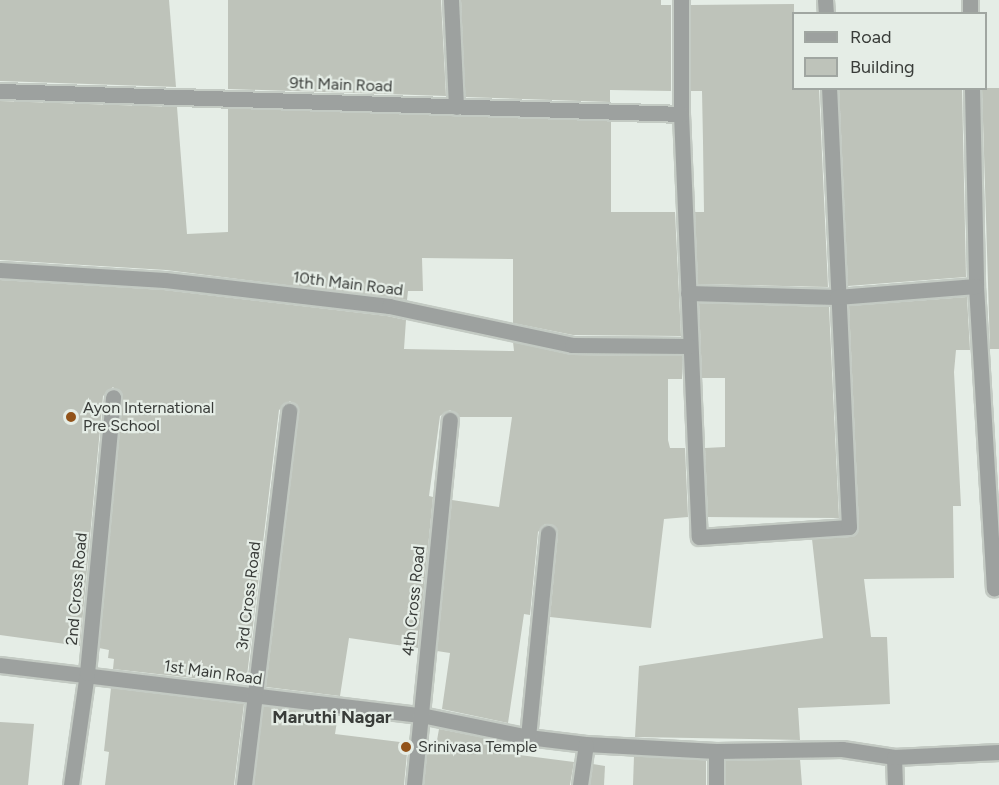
<!DOCTYPE html>
<style>
body{margin:0}
#map{position:relative;width:999px;height:785px;overflow:hidden;background:#e5ede6;font-family:Figtree,sans-serif}
div>[style]{position:absolute}
[style*='--x']{left:calc(var(--x)*1px);top:calc(var(--y)*1px);width:calc(var(--w)*1px);rotate:calc(var(--a)*1deg)}
.building>*{inset:0;background:#bec3ba}
.roads{filter:drop-shadow(2px 0 #c3cac3) drop-shadow(-2px 0 #c3cac3) drop-shadow(0 2px #c3cac3) drop-shadow(0 -2px #c3cac3)}
.minor>*{height:15px;margin:-7.5px;padding:0 7.5px;transform-origin:7.5px;border-radius:7.5px;background:#9da19f}
.dots>*{width:16px;height:16px;translate:-50% -50%;box-sizing:border-box;border:3px solid #e5ede6;border-radius:50%}
span{translate:-50% -50%;white-space:nowrap;text-align:center;line-height:1.15;-webkit-text-stroke:4.5px #e5ede6;paint-order:stroke}
.street-label{font-size:16px;color:#393c39}
.poi-label{font-size:16px;color:#393c39}
.left{translate:0 -50%;text-align:left}
.neighbourhood-label{font-size:18px;color:#393c39;font-weight:700}
.legend{position:absolute;left:792px;top:12px;width:195px;height:78px;box-sizing:border-box;background:#e5ede6;border:2px solid #a0a6a1;margin:0;padding:8px 10px;list-style:none;font-size:18px;color:#393c39}
.legend li{display:flex;align-items:center;gap:12px;height:30px}
.legend b{width:30px;border:2px solid #a0a6a1}
</style>
<div id="map">
<div class="building">
<i style="clip-path:polygon(0 0,169px 0,176px 87px,0 81px)"></i>
<i style="clip-path:polygon(228px 0,441px 0,446px 96px,228px 89px)"></i>
<i style="clip-path:polygon(461px 0,661px 0,661px 5px,671px 5px,671px 91px,610px 90px,610px 102px,465px 97px)"></i>
<i style="clip-path:polygon(794px 4px,794px 88px,819px 88px,828px 287px,698px 284px,695px 212px,704px 212px,703px 142px,702px 91px,691px 91px,691px 5px)"></i>
<i style="clip-path:polygon(839px 88px,962px 88px,966px 277px,848px 286px)"></i>
<i style="clip-path:polygon(982px 88px,999px 88px,999px 349px,990px 349px)"></i>
<i style="clip-path:polygon(0 101px,177px 107px,187px 234px,228px 232px,228px 108px,611px 121px,611px 212px,675px 212px,681px 336px,573px 335px,513px 323px,513px 259px,422px 258px,423px 291px,408px 291px,407px 300px,166px 270px,0 260px)"></i>
<i style="clip-path:polygon(0 280px,164px 290px,387px 316px,406px 320px,404px 349px,514px 351px,513px 342px,572px 355px,682px 356px,682px 379px,668px 379px,668px 440px,670px 448px,685px 448px,688px 517px,664px 519px,651px 628px,550px 617px,558px 533px,553px 525px,545px 524px,538px 532px,530px 615px,524px 614px,508px 723px,442px 709px,450px 653px,437px 651px,452px 500px,499px 507px,512px 417px,459px 417px,450px 410px,440px 416px,429px 496px,433px 497px,418px 648px,349px 638px,340px 696px,266px 687px,299px 412px,290px 401px,279px 410px,246px 684px,113px 669px,114px 659px,108px 658px,109px 650px,99px 648px,123px 398px,113px 387px,103px 396px,80px 646px,0 635px)"></i>
<i style="clip-path:polygon(967px 297px,970px 350px,956px 350px,954px 372px,961px 506px,953px 506px,954px 578px,864px 579px,871px 637px,887px 637px,890px 704px,798px 708px,800px 740px,635px 737px,639px 666px,823px 638px,812px 539px,850px 537px,859px 527px,849px 306px)"></i>
<i style="clip-path:polygon(699px 303px,829px 307px,839px 518px,708px 517px,705px 448px,725px 447px,725px 378px,702px 378px)"></i>
<i style="clip-path:polygon(111px 688px,244px 704px,234px 785px,105px 785px,109px 752px,104px 751px)"></i>
<i style="clip-path:polygon(263px 706px,338px 715px,335px 734px,408px 743px,404px 785px,254px 785px)"></i>
<i style="clip-path:polygon(0 722px,34px 724px,28px 785px,0 785px)"></i>
<i style="clip-path:polygon(439px 729px,506px 742px,504px 753px,574px 762px,570px 785px,424px 785px,428px 745px,436px 746px)"></i>
<i style="clip-path:polygon(634px 756px,706px 760px,706px 785px,633px 785px)"></i>
<i style="clip-path:polygon(800px 759px,802px 785px,726px 785px,726px 761px)"></i>
<i style="clip-path:polygon(593px 764px,605px 766px,604px 785px,590px 785px)"></i>
</div>
<div class="roads">
<div class="minor">
<i style="--x:451;--y:0;--w:107;--a:87.3"></i>
<i style="--x:681;--y:0;--w:114;--a:90"></i>
<i style="--x:681;--y:114;--w:423;--a:87.6"></i>
<i style="--x:699;--y:537;--w:150;--a:-3.8"></i>
<i style="--x:849;--y:527;--w:439;--a:-92.6"></i>
<i style="--x:825;--y:0;--w:14;--a:86"></i>
<i style="--x:970;--y:0;--w:14;--a:90"></i>
<i style="--x:972;--y:88;--w:198;--a:88.8"></i>
<i style="--x:976;--y:286;--w:303;--a:86.6"></i>
<i style="--x:0;--y:91;--w:681;--a:1.93"></i>
<i style="--x:0;--y:270;--w:165;--a:3.5"></i>
<i style="--x:165;--y:280;--w:226;--a:6.6"></i>
<i style="--x:389;--y:306;--w:187;--a:12"></i>
<i style="--x:572;--y:345;--w:117;--a:0.5"></i>
<i style="--x:688;--y:293;--w:149;--a:1.5"></i>
<i style="--x:837;--y:297;--w:139;--a:-4.5"></i>
<i style="--x:0;--y:665;--w:424;--a:6.8"></i>
<i style="--x:421;--y:715;--w:109;--a:11.6"></i>
<i style="--x:528;--y:737;--w:58;--a:6.9"></i>
<i style="--x:586;--y:744;--w:130;--a:3.1"></i>
<i style="--x:716;--y:751;--w:126;--a:-0.9"></i>
<i style="--x:842;--y:749;--w:53;--a:8.7"></i>
<i style="--x:894;--y:757;--w:28;--a:88"></i>
<i style="--x:528;--y:737;--w:205;--a:-84.4"></i>
<i style="--x:716;--y:751;--w:34;--a:90"></i>
<i style="--x:894;--y:757;--w:105;--a:-2.7"></i>
<i style="--x:71;--y:785;--w:113;--a:-81.9"></i>
<i style="--x:87;--y:673;--w:277;--a:-84.6"></i>
<i style="--x:244;--y:785;--w:377;--a:-83.1"></i>
<i style="--x:414;--y:785;--w:367;--a:-84.4"></i>
<i style="--x:580;--y:785;--w:41;--a:-81.7"></i>
</div>
</div>
<div class="dots">
<i style="left:71px;top:417px;background:#92531a"></i>
<i style="left:406px;top:747px;background:#92531a"></i>
</div>
<div class="street-label">
<span style="left:341px;top:85px;rotate:2deg">9th Main Road</span>
<span style="left:348px;top:284px;rotate:7deg">10th Main Road</span>
<span style="left:77px;top:589px;rotate:-85deg">2nd Cross Road</span>
<span style="left:249px;top:596px;rotate:-83deg">3rd Cross Road</span>
<span style="left:414px;top:601px;rotate:-84deg">4th Cross Road</span>
<span style="left:213px;top:673px;rotate:8deg">1st Main Road</span>
</div>
<div class="poi-label">
<span class="left" style="left:83px;top:417px">Ayon International<br>Pre School</span>
<span class="left" style="left:418px;top:747px">Srinivasa Temple</span>
</div>
<div class="neighbourhood-label">
<span style="left:332px;top:717px">Maruthi Nagar</span>
</div>
<ul class="legend">
<li><b style="height:8px;background:#9da19f"></b>Road</li>
<li><b style="height:16px;background:#bec3ba"></b>Building</li>
</ul>
</div>
